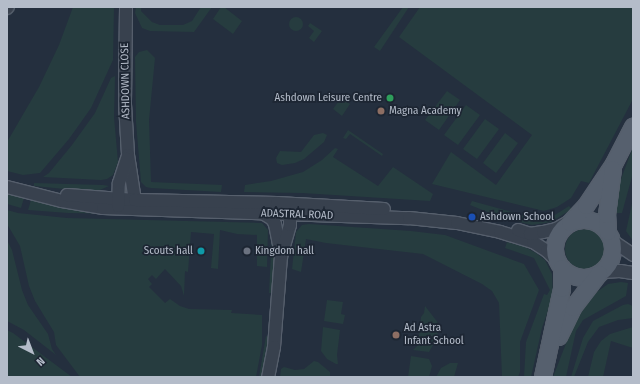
<!DOCTYPE html>
<style>
body{margin:0}
#map{position:relative;width:640px;height:384px;overflow:hidden;background:#242f3e;font-family:"Fira Sans Condensed",sans-serif}
div>[style]{position:absolute}
[style*='--x']{left:calc(var(--x)*1px);top:calc(var(--y)*1px);width:calc(var(--w)*1px);rotate:calc(var(--a)*1deg)}
.green>*{inset:0;background:#263c3f}
.round{border-radius:50%}
.roads{filter:drop-shadow(1px 0 #565f6c) drop-shadow(-1px 0 #565f6c) drop-shadow(0 1px #565f6c) drop-shadow(0 -1px #565f6c)}
.minor>*{height:12px;margin:-6px;padding:0 6px;transform-origin:6px;border-radius:6px;background:#38414e}
.major>*{height:16px;margin:-8px;padding:0 8px;transform-origin:8px;border-radius:8px;background:#56606e}
.major>.ring{margin:-8px;padding:0;box-sizing:content-box;background:none;border:16px solid #56606e;border-radius:50%}
.dots>*{width:11px;height:11px;translate:-50% -50%;box-sizing:border-box;border:2px solid #1d2633;border-radius:50%}
span{translate:-50% -50%;white-space:nowrap;text-align:center;line-height:1.15;-webkit-text-stroke:3.5px #1d2633;paint-order:stroke}
.street-label{font-size:11px;color:#b4bcc9}
.poi-label{font-size:11px;color:#b4bcc9}
.right{translate:-100% -50%;text-align:right}
.left{translate:0 -50%;text-align:left}
.frame{position:absolute;inset:0;border:8px solid #b4bcc9;pointer-events:none}
.north{position:absolute;left:12px;top:332px;width:40px;height:40px;-webkit-text-stroke:3px #1d2633;paint-order:stroke;rotate:138deg;font-size:11px;font-weight:700;line-height:16px;text-align:center;color:#b4bcc9}
.north::after{content:'';display:block;margin:auto;width:14px;height:18px;background:#b4bcc9;clip-path:polygon(50% 0,100% 100%,50% 72%,0 100%)}
</style>
<div id="map">
<div class="green">
<i style="clip-path:polygon(73px 7px,114px 7px,113px 60px,91px 108px,69px 139px,40px 173px,23px 175px,7px 171px,7px 142px,39px 87px,59px 45px)"></i>
<i style="clip-path:polygon(136px 7px,141px 7px,141px 11px,152px 22px,160px 25px,183px 25px,192px 21px,201px 7px,212px 7px,194px 32px,150px 31px,142px 28px,135px 13px)"></i>
<i style="clip-path:polygon(221px 7px,224px 7px,242px 21px,233px 34px,213px 19px)"></i>
<i style="clip-path:polygon(403px 7px,409px 7px,380px 51px,374px 47px)"></i>
<i style="clip-path:polygon(420px 7px,633px 7px,633px 99px,589px 183px,581px 181px,571px 198px,557px 207px,544px 211px,432px 184px,451px 152px,496px 185px,532px 135px,399px 37px)"></i>
<i class="round" style="left:289px;top:17px;width:14px;height:14px"></i>
<i style="clip-path:polygon(310px 23px,322px 31px,314px 42px,309px 38px,314px 31px,308px 26px)"></i>
<i style="clip-path:polygon(147px 50px,155px 58px,149px 120px,151px 182px,222px 185px,221px 192px,151px 188px,146px 187px,141px 182px,136px 122px,135px 57px,139px 52px)"></i>
<i style="clip-path:polygon(115px 76px,114px 117px,118px 162px,113px 175px,107px 179px,101px 180px,43px 177px,49px 173px,72px 145px,95px 113px,111px 78px)"></i>
<i style="clip-path:polygon(447px 91px,460px 100px,439px 130px,425px 120px)"></i>
<i style="clip-path:polygon(341px 98px,350px 104px,342px 116px,333px 109px)"></i>
<i style="clip-path:polygon(466px 105px,480px 115px,458px 145px,444px 135px)"></i>
<i style="clip-path:polygon(485px 119px,499px 129px,477px 159px,463px 149px)"></i>
<i style="clip-path:polygon(348px 130px,383px 154px,382px 156px,350px 134px,346px 139px,343px 138px)"></i>
<i style="clip-path:polygon(323px 133px,327px 135px,324px 142px,304px 159px,295px 163px,282px 165px,277px 163px,276px 158px,280px 151px,301px 152px,314px 135px)"></i>
<i style="clip-path:polygon(505px 133px,518px 143px,496px 173px,483px 163px)"></i>
<i style="clip-path:polygon(633px 147px,633px 173px,622px 213px,612px 213px,618px 187px)"></i>
<i style="clip-path:polygon(335px 148px,338px 149px,333px 157px,378px 186px,393px 167px,433px 194px,430px 201px,302px 193px,244px 192px,245px 185px,271px 181px,303px 172px,322px 160px)"></i>
<i style="clip-path:polygon(34px 183px,103px 185px,109px 186px,95px 192px,34px 186px)"></i>
<i style="clip-path:polygon(7px 194px,24px 198px,21px 208px,7px 204px)"></i>
<i style="clip-path:polygon(633px 199px,633px 241px,626px 231px)"></i>
<i style="clip-path:polygon(31px 200px,47px 203px,122px 214px,68px 213px,28px 210px)"></i>
<i style="clip-path:polygon(472px 201px,537px 219px,538px 221px,544px 222px,569px 206px,572px 209px,551px 222px,532px 225px,500px 217px,470px 205px)"></i>
<i style="clip-path:polygon(7px 210px,18px 213px,67px 218px,262px 223px,268px 230px,267px 267px,257px 266px,257px 235px,237px 234px,220px 230px,218px 269px,211px 268px,214px 234px,191px 232px,188px 272px,185px 271px,184px 296px,181px 286px,165px 269px,156px 279px,152px 275px,148px 279px,152px 284px,149px 287px,165px 303px,170px 299px,180px 306px,189px 309px,232px 310px,231px 313px,262px 315px,262px 345px,256px 377px,80px 377px,56px 345px,54px 332px,35px 301px,29px 286px,20px 246px,7px 224px)"></i>
<i style="clip-path:polygon(357px 219px,448px 227px,316px 221px)"></i>
<i style="clip-path:polygon(309px 224px,411px 231px,445px 235px,524px 264px,539px 290px,520px 342px,520px 372px,518px 377px,502px 377px,499px 303px,492px 291px,482px 284px,423px 254px,326px 243px,306px 239px,301px 272px,292px 269px,296px 232px,302px 225px)"></i>
<i class="round" style="left:565px;top:229px;width:40px;height:40px"></i>
<i style="clip-path:polygon(272px 233px,276px 247px,271px 293px,269px 293px)"></i>
<i style="clip-path:polygon(7px 240px,12px 250px,22px 290px,28px 305px,48px 334px,52px 349px,56px 355px,24px 330px,7px 321px)"></i>
<i style="clip-path:polygon(507px 242px,525px 247px,536px 253px,545px 260px,552px 274px,553px 296px,542px 328px,531px 377px,524px 377px,526px 342px,544px 294px,547px 295px,550px 290px,534px 258px,505px 248px)"></i>
<i style="clip-path:polygon(621px 282px,628px 283px,626px 296px,583px 320px,576px 331px,566px 377px,553px 377px,572px 328px,585px 306px,594px 294px,608px 284px)"></i>
<i style="clip-path:polygon(327px 300px,343px 302px,341px 314px,345px 315px,343px 324px,324px 321px)"></i>
<i style="clip-path:polygon(628px 304px,633px 306px,633px 318px,618px 320px,599px 327px,588px 342px,574px 377px,571px 377px,583px 338px,593px 321px,623px 305px)"></i>
<i style="clip-path:polygon(425px 306px,439px 324px,437px 338px,429px 352px,413px 350px,418px 345px,421px 317px,424px 313px)"></i>
<i style="clip-path:polygon(323px 327px,340px 330px,337px 355px,338px 364px,336px 364px,327px 359px,321px 351px)"></i>
<i style="clip-path:polygon(633px 327px,633px 348px,611px 341px,603px 377px,588px 377px,594px 352px,601px 341px,610px 334px)"></i>
<i style="clip-path:polygon(7px 330px,13px 333px,72px 377px,7px 377px)"></i>
<i style="clip-path:polygon(266px 336px,269px 337px,265px 371px,264px 377px,259px 377px)"></i>
<i style="clip-path:polygon(411px 356px,429px 359px,432px 366px,429px 377px,408px 377px)"></i>
<i style="clip-path:polygon(314px 361px,318px 362px,330px 372px,330px 377px,280px 377px,281px 369px,284px 367px,295px 370px,304px 369px)"></i>
<i style="clip-path:polygon(450px 363px,458px 363px,454px 377px,436px 377px,441px 368px)"></i>
</div>
<div class="roads">
<div class="minor">
<i style="--x:126;--y:7;--w:97;--a:90.6"></i>
<i style="--x:125;--y:104;--w:51;--a:86.6"></i>
<i style="--x:128;--y:155;--w:53;--a:81.3"></i>
<i style="--x:7;--y:8;--w:1;--a:-45"></i>
<i style="--x:7;--y:187;--w:57;--a:14.3"></i>
<i style="--x:62;--y:201;--w:42;--a:9.7"></i>
<i style="--x:103;--y:208;--w:306;--a:1.9"></i>
<i style="--x:409;--y:218;--w:48;--a:5.9"></i>
<i style="--x:457;--y:223;--w:44;--a:11.8"></i>
<i style="--x:500;--y:232;--w:34;--a:17"></i>
<i style="--x:533;--y:242;--w:17;--a:33"></i>
<i style="--x:547;--y:251;--w:16;--a:45"></i>
<i style="--x:67;--y:195;--w:68;--a:4.2"></i>
<i style="--x:135;--y:200;--w:142;--a:1.2"></i>
<i style="--x:277;--y:203;--w:107;--a:3.2"></i>
<i style="--x:118;--y:206;--w:23;--a:-88"></i>
<i style="--x:119;--y:183;--w:26;--a:-72"></i>
<i style="--x:264;--y:214;--w:9;--a:32"></i>
<i style="--x:272;--y:219;--w:6;--a:59"></i>
<i style="--x:275;--y:224;--w:33;--a:79"></i>
<i style="--x:281;--y:256;--w:91;--a:94.4"></i>
<i style="--x:274;--y:347;--w:31;--a:101"></i>
<i style="--x:518;--y:230;--w:13;--a:18"></i>
<i style="--x:530;--y:234;--w:13;--a:-9"></i>
<i style="--x:543;--y:232;--w:13;--a:-13"></i>
<i style="--x:556;--y:229;--w:21;--a:-29"></i>
<i style="--x:611;--y:240;--w:27;--a:34"></i>
<i style="--x:282;--y:253;--w:29;--a:-74"></i>
<i style="--x:290;--y:225;--w:10;--a:-90"></i>
<i style="--x:601;--y:272;--w:19;--a:-3"></i>
<i style="--x:620;--y:271;--w:13;--a:9"></i>
</div>
<div class="major">
<i class="ring" style="left:555px;top:220px;width:42px;height:42px"></i>
<i style="--x:570;--y:223;--w:23;--a:-47"></i>
<i style="--x:586;--y:206;--w:50;--a:-56.3"></i>
<i style="--x:614;--y:164;--w:42;--a:-62.8"></i>
<i style="--x:608;--y:232;--w:17;--a:-93"></i>
<i style="--x:607;--y:215;--w:46;--a:-82.6"></i>
<i style="--x:559;--y:337;--w:32;--a:-64"></i>
<i style="--x:573;--y:308;--w:43;--a:-52.6"></i>
<i style="--x:543;--y:377;--w:90;--a:-77.8"></i>
<i style="--x:562;--y:289;--w:21;--a:-90"></i>
</div>
</div>
<div class="dots">
<i style="left:390px;top:98px;background:#2e9e5b"></i>
<i style="left:381px;top:111px;background:#8d6e63"></i>
<i style="left:472px;top:217px;background:#1a4fb4"></i>
<i style="left:201px;top:251px;background:#0f9aa8"></i>
<i style="left:247px;top:251px;background:#6b7280"></i>
<i style="left:396px;top:335px;background:#8d6e63"></i>
</div>
<div class="street-label">
<span style="left:126px;top:81px;rotate:-91deg">ASHDOWN CLOSE</span>
<span style="left:297px;top:215px;rotate:2deg">ADASTRAL ROAD</span>
</div>
<div class="poi-label">
<span class="right" style="left:382px;top:98px">Ashdown Leisure Centre</span>
<span class="left" style="left:389px;top:111px">Magna Academy</span>
<span class="left" style="left:480px;top:217px">Ashdown School</span>
<span class="right" style="left:193px;top:251px">Scouts hall</span>
<span class="left" style="left:255px;top:251px">Kingdom hall</span>
<span class="left" style="left:404px;top:335px">Ad Astra<br>Infant School</span>
</div>
<div class="frame"></div>
<div class="north">N</div>
</div>
